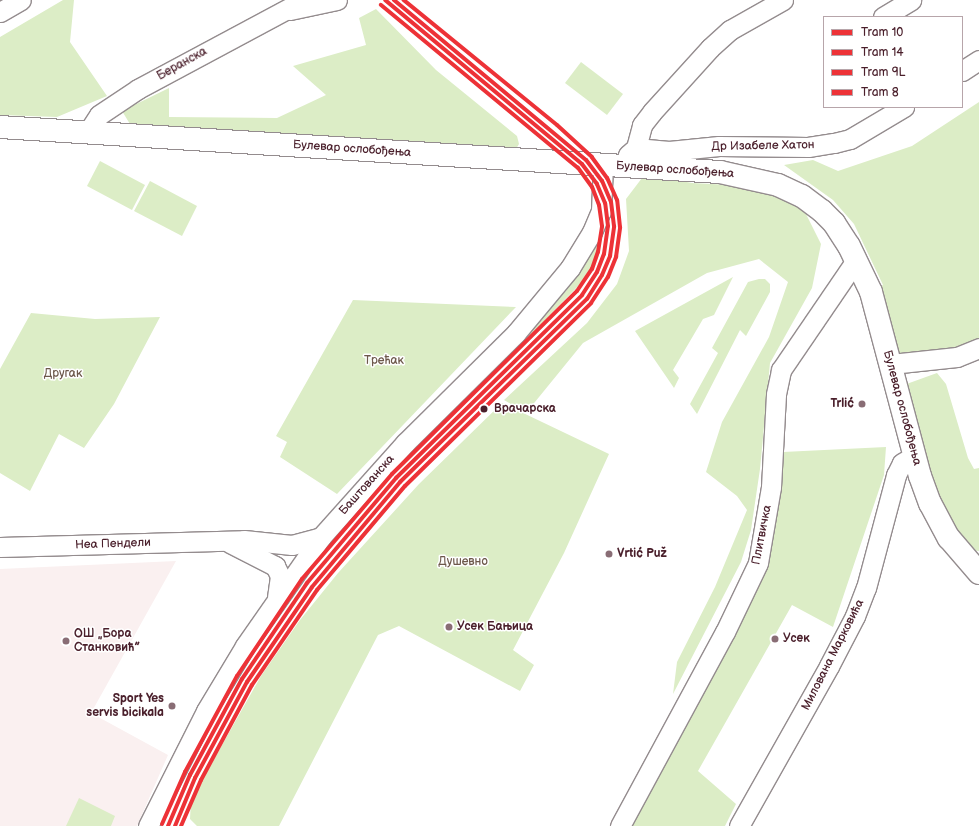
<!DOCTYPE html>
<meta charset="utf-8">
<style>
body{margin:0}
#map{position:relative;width:979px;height:826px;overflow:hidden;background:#fff;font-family:"Balsamiq Sans",sans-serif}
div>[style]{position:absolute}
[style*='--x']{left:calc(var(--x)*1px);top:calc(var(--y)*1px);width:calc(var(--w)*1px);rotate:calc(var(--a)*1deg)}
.built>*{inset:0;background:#faf0f0}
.green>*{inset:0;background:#dcedc6}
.roads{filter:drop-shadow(1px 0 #948c8e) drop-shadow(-1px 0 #948c8e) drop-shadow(0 1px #948c8e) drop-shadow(0 -1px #948c8e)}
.minor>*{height:19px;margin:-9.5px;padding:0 9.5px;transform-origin:9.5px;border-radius:9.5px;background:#fff}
.major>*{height:22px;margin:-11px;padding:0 11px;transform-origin:11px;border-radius:11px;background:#fff}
.tram-1>*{height:4px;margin:-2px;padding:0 2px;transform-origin:2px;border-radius:2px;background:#ed3237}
.tram-2>*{height:4px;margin:-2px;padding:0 2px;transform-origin:2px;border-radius:2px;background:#ed3237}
.tram-3>*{height:4px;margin:-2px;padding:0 2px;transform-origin:2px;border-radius:2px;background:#ed3237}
.tram-4>*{height:4px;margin:-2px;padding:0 2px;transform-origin:2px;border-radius:2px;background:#ed3237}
.dots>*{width:11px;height:11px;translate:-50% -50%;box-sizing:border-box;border:2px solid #fff;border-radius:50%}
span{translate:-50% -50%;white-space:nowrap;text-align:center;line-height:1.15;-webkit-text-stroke:3px #fff;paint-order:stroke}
.street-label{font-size:12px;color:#4a1f2b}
.park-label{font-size:12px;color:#6d584b}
.poi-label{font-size:12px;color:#4a1f2b;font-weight:700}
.right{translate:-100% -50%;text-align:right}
.left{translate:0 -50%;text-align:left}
.stop-label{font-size:12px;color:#4a1f2b;font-weight:700}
.legend{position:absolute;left:823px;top:16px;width:140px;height:92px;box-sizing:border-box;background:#fff;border:1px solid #b7a5aa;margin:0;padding:5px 7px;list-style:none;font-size:12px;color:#4a1f2b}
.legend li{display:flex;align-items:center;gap:8px;height:20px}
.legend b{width:20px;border:1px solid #b7a5aa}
</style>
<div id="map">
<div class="built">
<i style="clip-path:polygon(176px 561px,91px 713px,168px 755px,137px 826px,0 826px,0 569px)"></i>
</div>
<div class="green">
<i style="clip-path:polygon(63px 0,74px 0,70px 42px,107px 96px,57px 117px,0 115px,0 37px)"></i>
<i style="clip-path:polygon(376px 9px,436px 70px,517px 136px,519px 144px,516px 149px,133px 129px,122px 111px,169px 88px,169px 117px,277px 118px,326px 95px,293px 66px,366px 45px,359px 18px)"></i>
<i style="clip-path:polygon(581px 62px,623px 94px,607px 115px,565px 83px)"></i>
<i style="clip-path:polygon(979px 102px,979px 348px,891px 364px,871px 292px,883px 285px,854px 224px,833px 200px,784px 165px,813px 160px,838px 171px,912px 146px)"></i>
<i style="clip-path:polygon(100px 161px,145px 185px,132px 210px,87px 186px)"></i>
<i style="clip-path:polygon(660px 177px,692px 183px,731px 185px,767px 193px,804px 210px,821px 244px,812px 288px,770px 363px,760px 469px,751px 530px,741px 562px,673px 694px,677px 662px,715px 587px,747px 510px,737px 496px,706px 472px,722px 422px,769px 337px,788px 282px,759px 259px,707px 273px,583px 343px,526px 413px,504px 400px,587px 323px,617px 284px,629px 251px,626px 199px,642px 178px)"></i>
<i style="clip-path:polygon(150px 181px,197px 206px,182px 236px,134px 211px)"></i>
<i style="clip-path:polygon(602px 238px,598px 258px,588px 276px,482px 384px,480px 382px,566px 291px)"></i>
<i style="clip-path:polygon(733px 277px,714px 315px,703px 319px,673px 370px,679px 378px,674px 388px,635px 331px)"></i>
<i style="clip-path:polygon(759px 279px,765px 279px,770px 284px,770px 292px,746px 336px,740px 330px,697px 414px,690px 404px,718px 353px,712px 348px,748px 282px)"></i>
<i style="clip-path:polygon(353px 300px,516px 307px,337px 494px,280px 457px,287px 442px,276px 436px)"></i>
<i style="clip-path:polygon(31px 313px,95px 319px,160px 317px,114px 404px,84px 448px,59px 434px,30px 491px,0 473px,0 369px)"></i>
<i style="clip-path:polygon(937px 373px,946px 384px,968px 458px,974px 469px,979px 468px,979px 551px,969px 550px,951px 525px,919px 456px,901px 386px)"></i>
<i style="clip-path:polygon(468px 394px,470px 396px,426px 442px,423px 440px)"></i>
<i style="clip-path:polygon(502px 403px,609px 454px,564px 553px,513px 650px,534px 665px,520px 691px,399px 626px,378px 635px,279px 826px,197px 826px,190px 819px,191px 800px,261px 676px,300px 620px,338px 573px,419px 484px)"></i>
<i style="clip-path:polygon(886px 447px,884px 475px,833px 627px,792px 605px,698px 771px,736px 804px,725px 826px,629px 826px,740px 626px,769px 562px,783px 452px)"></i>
<i style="clip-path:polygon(79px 798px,115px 816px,111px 826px,66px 826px)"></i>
</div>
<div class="roads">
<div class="minor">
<i style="--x:290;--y:10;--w:48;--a:-12"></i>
<i style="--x:0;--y:12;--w:24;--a:-30"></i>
<i style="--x:883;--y:17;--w:33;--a:-31"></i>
<i style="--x:962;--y:71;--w:20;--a:-33"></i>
<i style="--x:88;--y:132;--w:20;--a:-57"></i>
<i style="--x:99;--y:115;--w:47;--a:-33.7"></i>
<i style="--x:138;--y:89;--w:188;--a:-28.2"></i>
<i style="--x:636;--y:148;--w:24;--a:-75"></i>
<i style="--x:642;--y:125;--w:16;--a:-52"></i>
<i style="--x:652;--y:112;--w:86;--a:-47.8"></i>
<i style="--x:710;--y:48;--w:27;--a:-42"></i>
<i style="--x:730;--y:30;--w:61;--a:-29.5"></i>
<i style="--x:625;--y:166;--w:11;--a:-75"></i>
<i style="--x:628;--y:155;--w:11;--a:-41"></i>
<i style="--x:636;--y:148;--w:33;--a:5"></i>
<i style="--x:669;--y:151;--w:50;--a:-5.7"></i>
<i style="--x:719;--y:146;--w:89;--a:0.6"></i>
<i style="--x:808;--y:147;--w:26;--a:-9"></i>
<i style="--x:834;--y:143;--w:16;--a:-14"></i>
<i style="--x:850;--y:139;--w:63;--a:-30.7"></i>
<i style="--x:891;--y:364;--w:66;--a:-6.1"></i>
<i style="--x:957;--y:357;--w:24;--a:-22"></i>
<i style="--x:230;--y:543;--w:51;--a:27.1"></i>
<i style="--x:275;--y:566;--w:11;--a:63"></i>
<i style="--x:280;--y:576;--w:21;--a:98"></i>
<i style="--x:0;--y:547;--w:244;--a:-1.6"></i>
<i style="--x:244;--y:540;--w:48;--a:5.9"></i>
<i style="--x:292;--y:545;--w:30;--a:-15"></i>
<i style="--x:148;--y:826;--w:129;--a:-63.2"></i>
<i style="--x:206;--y:711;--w:76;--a:-59"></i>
<i style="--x:245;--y:646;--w:133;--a:-55.1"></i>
<i style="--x:321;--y:537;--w:126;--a:-48.2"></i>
<i style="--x:405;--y:443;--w:156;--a:-44.7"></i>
<i style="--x:516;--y:333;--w:85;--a:-50.3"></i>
<i style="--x:570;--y:268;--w:42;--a:-58.6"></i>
<i style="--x:592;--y:232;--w:23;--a:-67"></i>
<i style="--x:601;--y:211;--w:46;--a:-87.5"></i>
<i style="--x:620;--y:826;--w:221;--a:-61.6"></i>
<i style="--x:725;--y:632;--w:76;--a:-64.4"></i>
<i style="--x:758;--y:563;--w:77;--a:-80.3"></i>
<i style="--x:771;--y:487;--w:93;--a:-86.9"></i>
<i style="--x:776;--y:394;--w:25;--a:-78"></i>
<i style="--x:781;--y:370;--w:133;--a:-55.7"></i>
<i style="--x:739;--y:826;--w:184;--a:-60.6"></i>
<i style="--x:829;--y:666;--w:56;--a:-62.5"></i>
<i style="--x:855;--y:616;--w:30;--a:-69"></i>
<i style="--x:866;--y:588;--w:117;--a:-75.1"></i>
<i style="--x:896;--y:475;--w:13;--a:-63"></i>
<i style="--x:902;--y:463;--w:14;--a:-30"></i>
</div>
<div class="major">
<i style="--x:0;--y:127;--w:721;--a:3.58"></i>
<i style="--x:720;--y:172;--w:59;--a:12.6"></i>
<i style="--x:778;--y:185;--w:26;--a:25"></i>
<i style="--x:802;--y:196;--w:25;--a:37"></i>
<i style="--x:822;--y:211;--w:17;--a:45"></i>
<i style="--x:834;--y:223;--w:27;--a:57"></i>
<i style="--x:849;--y:246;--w:51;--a:64.4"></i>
<i style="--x:871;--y:292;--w:190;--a:75.1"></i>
<i style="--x:920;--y:476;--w:29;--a:70"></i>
<i style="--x:930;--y:503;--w:40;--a:62"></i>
<i style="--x:949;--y:538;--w:46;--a:49.4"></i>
</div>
</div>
<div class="tram-1">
<i style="--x:168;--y:826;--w:56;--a:-66.7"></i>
<i style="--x:190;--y:775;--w:109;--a:-61.6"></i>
<i style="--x:242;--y:679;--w:116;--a:-55.9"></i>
<i style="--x:307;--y:583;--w:138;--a:-49.7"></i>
<i style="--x:396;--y:478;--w:261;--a:-44.5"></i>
<i style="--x:582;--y:295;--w:27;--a:-57"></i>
<i style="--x:597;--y:272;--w:19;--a:-69"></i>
<i style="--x:604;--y:254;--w:28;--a:-82"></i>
<i style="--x:608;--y:226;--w:23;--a:-97"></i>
<i style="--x:605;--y:203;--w:21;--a:-113"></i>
<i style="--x:597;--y:184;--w:25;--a:-127"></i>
<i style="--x:582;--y:164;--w:256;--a:-140.2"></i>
</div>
<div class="tram-2">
<i style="--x:175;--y:826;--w:52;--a:-67.4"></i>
<i style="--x:195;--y:778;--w:109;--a:-61.6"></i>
<i style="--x:247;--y:682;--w:115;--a:-55.6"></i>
<i style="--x:312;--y:587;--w:137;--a:-50"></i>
<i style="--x:400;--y:482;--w:262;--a:-44.4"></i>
<i style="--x:587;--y:299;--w:28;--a:-58"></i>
<i style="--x:602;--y:275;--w:21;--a:-67"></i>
<i style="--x:610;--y:256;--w:30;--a:-82"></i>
<i style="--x:614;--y:226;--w:24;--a:-97"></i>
<i style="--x:611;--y:202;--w:23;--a:-113"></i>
<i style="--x:602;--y:181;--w:26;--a:-127"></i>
<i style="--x:586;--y:160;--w:250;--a:-140.2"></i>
</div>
<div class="tram-3">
<i style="--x:162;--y:824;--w:57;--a:-66.1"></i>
<i style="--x:185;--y:772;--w:109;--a:-61.6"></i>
<i style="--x:237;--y:676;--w:117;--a:-56.2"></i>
<i style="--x:302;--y:579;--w:138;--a:-49.4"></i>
<i style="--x:392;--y:474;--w:260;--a:-44.7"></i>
<i style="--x:577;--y:291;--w:27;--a:-56"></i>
<i style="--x:592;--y:269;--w:18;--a:-71"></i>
<i style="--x:598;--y:252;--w:26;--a:-81"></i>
<i style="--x:602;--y:226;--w:21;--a:-98"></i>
<i style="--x:599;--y:205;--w:19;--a:-111"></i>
<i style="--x:592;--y:187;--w:24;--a:-126"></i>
<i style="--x:578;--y:168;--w:256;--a:-140.4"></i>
</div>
<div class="tram-4">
<i style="--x:181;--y:826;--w:50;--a:-66.5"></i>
<i style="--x:201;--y:780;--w:108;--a:-61.8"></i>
<i style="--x:252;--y:685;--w:115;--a:-55.6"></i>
<i style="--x:317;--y:590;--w:136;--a:-49.8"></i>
<i style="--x:405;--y:486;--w:261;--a:-44.5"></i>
<i style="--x:591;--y:303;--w:31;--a:-57"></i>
<i style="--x:608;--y:277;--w:22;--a:-68"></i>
<i style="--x:616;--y:257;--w:30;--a:-82"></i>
<i style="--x:620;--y:227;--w:27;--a:-96"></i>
<i style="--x:617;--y:200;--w:24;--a:-114"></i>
<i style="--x:607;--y:178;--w:26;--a:-126"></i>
<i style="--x:592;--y:157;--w:47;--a:-137.6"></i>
<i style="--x:557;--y:125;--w:198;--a:-140.8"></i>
</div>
<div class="dots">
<i style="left:862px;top:404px;background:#896d75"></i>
<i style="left:484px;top:409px;background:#4a1f2b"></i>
<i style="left:609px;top:554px;background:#896d75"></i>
<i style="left:449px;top:627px;background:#896d75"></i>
<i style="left:775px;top:639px;background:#896d75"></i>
<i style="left:66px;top:641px;background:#896d75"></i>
<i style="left:172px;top:706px;background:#896d75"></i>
</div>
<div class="street-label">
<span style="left:182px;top:64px;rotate:-29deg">Беранска</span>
<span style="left:763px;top:146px;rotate:-1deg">Др Изабеле Хатон</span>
<span style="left:352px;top:149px;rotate:4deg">Булевар ослобођења</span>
<span style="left:675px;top:170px;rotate:4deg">Булевар ослобођења</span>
<span style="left:902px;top:408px;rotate:75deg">Булевар ослобођења</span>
<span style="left:367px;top:485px;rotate:-48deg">Баштованска</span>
<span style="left:762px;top:535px;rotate:-79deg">Плитвичка</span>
<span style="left:113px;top:544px;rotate:-2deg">Неа Пендели</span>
<span style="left:833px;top:655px;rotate:-63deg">Милована Марковића</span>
</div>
<div class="park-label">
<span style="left:384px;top:361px">Трећак</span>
<span style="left:63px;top:374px">Другак</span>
<span style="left:463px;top:562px">Душевно</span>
</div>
<div class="poi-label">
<span class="right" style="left:854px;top:404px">Trlić</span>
<span class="left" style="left:617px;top:554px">Vrtić Puž</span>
<span class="left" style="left:457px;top:627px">Усек Бањица</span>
<span class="left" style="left:74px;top:641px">ОШ „Бора<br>Станковић”</span>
<span class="left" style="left:783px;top:639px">Усек</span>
<span class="right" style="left:164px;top:706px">Sport Yes<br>servis bicikala</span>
</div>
<div class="stop-label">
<span class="left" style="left:494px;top:409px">Врачарска</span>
</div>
<ul class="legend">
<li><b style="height:5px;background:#ed3237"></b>Tram 10</li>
<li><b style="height:5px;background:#ed3237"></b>Tram 14</li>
<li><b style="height:5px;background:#ed3237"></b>Tram 9L</li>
<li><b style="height:5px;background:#ed3237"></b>Tram 8</li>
</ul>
</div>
